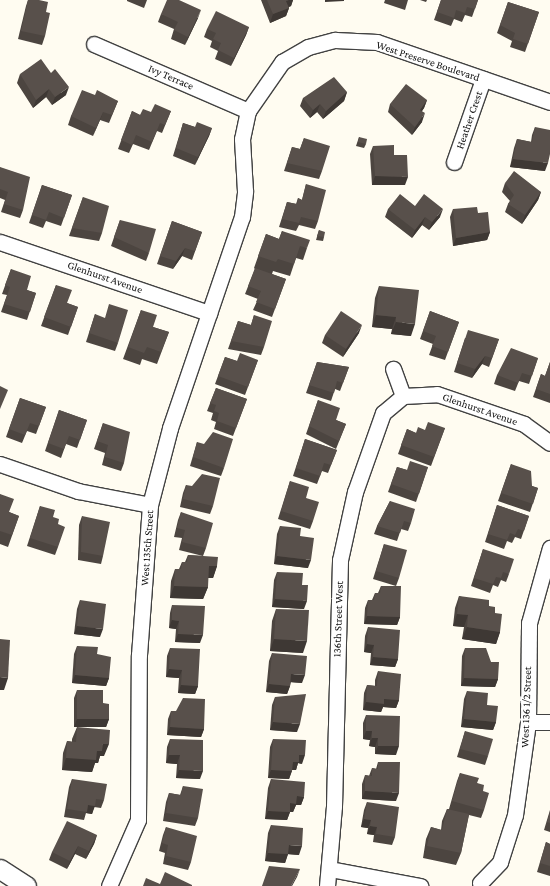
<!DOCTYPE html>
<style>
body{margin:0}
#map{position:relative;width:550px;height:886px;overflow:hidden;background:#fffcf1;font-family:"Crimson Pro",serif}
div>[style]{position:absolute}
[style*='--x']{left:calc(var(--x)*1px);top:calc(var(--y)*1px);width:calc(var(--w)*1px);rotate:calc(var(--a)*1deg)}
.roads{filter:drop-shadow(1px 0 #424242) drop-shadow(-1px 0 #424242) drop-shadow(0 1px #424242) drop-shadow(0 -1px #424242)}
.minor>*{height:15px;margin:-7.5px;padding:0 7.5px;transform-origin:7.5px;border-radius:7.5px;background:#fff}
.tertiary>*{height:19px;margin:-9.5px;padding:0 9.5px;transform-origin:9.5px;border-radius:9.5px;background:#fff}
.wall>*{inset:0;background:#4c4540}
.shaded-wall>*{inset:0;background:#3e3834}
.building>*{inset:0;background:#58504b}
span{translate:-50% -50%;white-space:nowrap;text-align:center;line-height:1.15;-webkit-text-stroke:4px #fff;paint-order:stroke}
.street-label{font-size:11px;color:#0f0f0f}
</style>
<div id="map">
<div class="roads">
<div class="minor">
<i style="--x:94;--y:44;--w:168;--a:23.5"></i>
<i style="--x:454;--y:162;--w:88;--a:-70.7"></i>
<i style="--x:0;--y:242;--w:221;--a:18.8"></i>
<i style="--x:403;--y:396;--w:34;--a:-3"></i>
<i style="--x:437;--y:394;--w:92;--a:19"></i>
<i style="--x:524;--y:424;--w:32;--a:36"></i>
<i style="--x:0;--y:464;--w:83;--a:19.1"></i>
<i style="--x:78;--y:491;--w:73;--a:11"></i>
<i style="--x:528;--y:722;--w:22;--a:0"></i>
<i style="--x:330;--y:869;--w:92;--a:10.7"></i>
<i style="--x:480;--y:883;--w:29;--a:-46"></i>
<i style="--x:500;--y:862;--w:49;--a:-72.3"></i>
<i style="--x:515;--y:815;--w:94;--a:-82"></i>
<i style="--x:528;--y:722;--w:99;--a:-89.4"></i>
<i style="--x:529;--y:623;--w:78;--a:-74.4"></i>
<i style="--x:109;--y:886;--w:72;--a:-66.3"></i>
<i style="--x:138;--y:820;--w:165;--a:-89.7"></i>
<i style="--x:139;--y:655;--w:150;--a:-85.8"></i>
<i style="--x:150;--y:505;--w:80;--a:-75.4"></i>
<i style="--x:170;--y:428;--w:223;--a:-71.2"></i>
<i style="--x:242;--y:217;--w:26;--a:-83"></i>
<i style="--x:245;--y:191;--w:52;--a:-93.3"></i>
<i style="--x:242;--y:139;--w:29;--a:-78"></i>
<i style="--x:248;--y:111;--w:60;--a:-55.2"></i>
<i style="--x:282;--y:62;--w:30;--a:-30"></i>
<i style="--x:308;--y:47;--w:28;--a:-15"></i>
<i style="--x:335;--y:40;--w:42;--a:2.7"></i>
<i style="--x:377;--y:42;--w:183;--a:19.1"></i>
<i style="--x:327;--y:886;--w:80;--a:-85"></i>
<i style="--x:334;--y:806;--w:246;--a:-88.6"></i>
<i style="--x:340;--y:560;--w:70;--a:-77.6"></i>
<i style="--x:355;--y:492;--w:84;--a:-70.5"></i>
<i style="--x:383;--y:413;--w:26;--a:-40"></i>
<i style="--x:403;--y:396;--w:29;--a:-110"></i>
</div>
<div class="tertiary">
<i style="--x:0;--y:869;--w:31;--a:33"></i>
</div>
</div>
<div class="wall">
<i style="clip-path:polygon(28px 0,46px 12px,45px 36px,42px 45px,18px 39px,26px 6px)"></i>
<i style="clip-path:polygon(127px 0,147px 0,144px 8px,127px 1px)"></i>
<i style="clip-path:polygon(261px 0,293px 0,291px 6px,289px 7px,289px 8px,286px 16px,270px 23px)"></i>
<i style="clip-path:polygon(385px 0,408px 0,405px 10px,384px 3px)"></i>
<i style="clip-path:polygon(420px 0,427px 0,426px 2px)"></i>
<i style="clip-path:polygon(441px 0,478px 0,472px 17px,465px 15px,462px 22px,454px 19px,451px 26px,434px 20px)"></i>
<i style="clip-path:polygon(508px 2px,539px 12px,525px 52px,510px 47px,512px 41px,497px 33px)"></i>
<i style="clip-path:polygon(161px 14px,198px 18px,185px 45px,171px 39px,174px 29px,158px 22px)"></i>
<i style="clip-path:polygon(249px 27px,246px 35px,231px 66px,215px 59px,218px 51px,210px 47px,212px 41px,204px 37px,207px 29px)"></i>
<i style="clip-path:polygon(20px 74px,66px 95px,52px 105px,46px 97px,33px 108px,17px 83px)"></i>
<i style="clip-path:polygon(347px 92px,344px 101px,323px 119px,317px 112px,310px 118px,300px 106px,303px 98px)"></i>
<i style="clip-path:polygon(95px 95px,118px 101px,109px 123px,100px 120px,93px 136px,68px 125px,71px 116px)"></i>
<i style="clip-path:polygon(427px 100px,424px 108px,422px 111px,422px 122px,412px 135px,388px 112px,390px 104px)"></i>
<i style="clip-path:polygon(132px 111px,140px 115px,151px 112px,171px 111px,162px 133px,157px 131px,149px 150px,133px 144px,129px 153px,118px 149px)"></i>
<i style="clip-path:polygon(183px 123px,195px 127px,212px 128px,209px 136px,195px 165px,173px 156px)"></i>
<i style="clip-path:polygon(535px 127px,545px 171px,510px 167px,514px 148px,517px 139px,531px 142px,532px 135px)"></i>
<i style="clip-path:polygon(359px 137px,366px 144px,364px 148px,356px 146px)"></i>
<i style="clip-path:polygon(304px 138px,322px 171px,319px 179px,284px 171px,292px 147px,300px 149px)"></i>
<i style="clip-path:polygon(373px 146px,394px 155px,405px 185px,372px 185px,370px 154px)"></i>
<i style="clip-path:polygon(0 167px,23px 210px,20px 218px,1px 212px,5px 200px,0 198px)"></i>
<i style="clip-path:polygon(505px 183px,541px 192px,538px 200px,522px 224px,505px 212px,508px 204px,510px 201px,502px 192px)"></i>
<i style="clip-path:polygon(306px 184px,318px 221px,315px 229px,299px 225px,296px 231px,279px 227px,287px 202px,296px 204px,298px 198px,302px 200px)"></i>
<i style="clip-path:polygon(42px 185px,72px 195px,61px 226px,46px 221px,43px 228px,29px 223px)"></i>
<i style="clip-path:polygon(83px 197px,102px 233px,99px 241px,69px 236px)"></i>
<i style="clip-path:polygon(415px 206px,440px 217px,429px 230px,422px 225px,412px 238px,385px 217px,388px 209px)"></i>
<i style="clip-path:polygon(453px 209px,478px 213px,490px 232px,487px 240px,453px 246px,450px 217px)"></i>
<i style="clip-path:polygon(120px 220px,149px 253px,146px 261px,111px 246px)"></i>
<i style="clip-path:polygon(172px 221px,202px 232px,192px 260px,182px 256px,173px 269px,157px 264px)"></i>
<i style="clip-path:polygon(319px 230px,324px 237px,323px 241px,316px 240px)"></i>
<i style="clip-path:polygon(282px 231px,307px 248px,303px 260px,296px 258px,290px 276px,273px 271px,272px 274px,286px 279px,272px 317px,253px 310px,258px 299px,245px 294px,255px 269px,254px 268px,266px 234px,279px 239px)"></i>
<i style="clip-path:polygon(11px 269px,27px 290px,36px 293px,27px 320px,1px 312px,7px 295px,2px 294px)"></i>
<i style="clip-path:polygon(56px 285px,67px 303px,78px 307px,68px 335px,41px 326px)"></i>
<i style="clip-path:polygon(379px 286px,411px 336px,391px 334px,392px 329px,372px 327px,375px 298px)"></i>
<i style="clip-path:polygon(141px 310px,153px 327px,169px 332px,157px 364px,142px 359px,140px 365px,123px 359px)"></i>
<i style="clip-path:polygon(430px 311px,459px 322px,445px 360px,429px 355px,433px 344px,420px 339px)"></i>
<i style="clip-path:polygon(95px 314px,118px 343px,115px 351px,86px 342px)"></i>
<i style="clip-path:polygon(254px 315px,264px 347px,261px 355px,228px 349px,238px 321px,251px 325px)"></i>
<i style="clip-path:polygon(359px 333px,343px 357px,322px 343px,325px 335px)"></i>
<i style="clip-path:polygon(465px 338px,499px 339px,489px 367px,482px 364px,472px 378px,454px 372px)"></i>
<i style="clip-path:polygon(225px 357px,237px 361px,258px 360px,245px 395px,215px 384px)"></i>
<i style="clip-path:polygon(538px 358px,529px 384px,519px 381px,515px 391px,494px 384px,497px 375px)"></i>
<i style="clip-path:polygon(317px 362px,349px 367px,340px 391px,335px 389px,331px 401px,306px 393px)"></i>
<i style="clip-path:polygon(550px 362px,550px 403px,533px 397px,541px 374px,545px 376px)"></i>
<i style="clip-path:polygon(216px 388px,247px 399px,233px 436px,214px 429px,216px 422px,211px 420px,213px 413px,207px 411px)"></i>
<i style="clip-path:polygon(20px 398px,46px 407px,36px 434px,27px 431px,22px 443px,6px 437px)"></i>
<i style="clip-path:polygon(318px 400px,336px 420px,346px 424px,336px 449px,306px 434px)"></i>
<i style="clip-path:polygon(59px 410px,87px 420px,77px 448px,66px 444px,61px 458px,45px 451px)"></i>
<i style="clip-path:polygon(103px 423px,124px 463px,121px 471px,102px 465px,105px 453px,94px 449px)"></i>
<i style="clip-path:polygon(445px 428px,431px 466px,398px 454px,407px 429px,416px 433px,425px 430px)"></i>
<i style="clip-path:polygon(305px 439px,337px 450px,328px 473px,322px 471px,317px 484px,293px 476px)"></i>
<i style="clip-path:polygon(197px 442px,224px 468px,221px 476px,190px 466px)"></i>
<i style="clip-path:polygon(511px 464px,532px 486px,538px 488px,530px 512px,498px 501px)"></i>
<i style="clip-path:polygon(397px 467px,407px 470px,428px 467px,416px 502px,388px 492px)"></i>
<i style="clip-path:polygon(290px 481px,306px 498px,313px 521px,310px 529px,278px 519px)"></i>
<i style="clip-path:polygon(186px 485px,213px 506px,210px 514px,180px 507px,183px 493px)"></i>
<i style="clip-path:polygon(0 494px,9px 512px,19px 516px,8px 547px,0 544px)"></i>
<i style="clip-path:polygon(390px 501px,411px 523px,408px 531px,401px 529px,397px 541px,374px 534px,377px 526px)"></i>
<i style="clip-path:polygon(497px 505px,529px 516px,521px 539px,515px 537px,512px 543px,507px 541px,504px 549px,485px 542px)"></i>
<i style="clip-path:polygon(40px 506px,58px 524px,58px 547px,55px 555px,27px 546px)"></i>
<i style="clip-path:polygon(181px 512px,206px 548px,203px 556px,217px 566px,213px 578px,208px 578px,208px 587px,203px 599px,170px 598px,171px 581px,175px 569px,179px 569px,182px 562px,185px 562px,188px 555px,203px 556px,179px 550px,182px 538px,174px 537px,178px 520px)"></i>
<i style="clip-path:polygon(82px 516px,103px 556px,101px 564px,78px 560px,79px 525px)"></i>
<i style="clip-path:polygon(280px 526px,300px 536px,308px 568px,274px 564px,277px 534px)"></i>
<i style="clip-path:polygon(384px 544px,399px 578px,396px 586px,373px 579px)"></i>
<i style="clip-path:polygon(483px 549px,509px 574px,506px 582px,501px 580px,498px 587px,493px 585px,490px 593px,471px 586px)"></i>
<i style="clip-path:polygon(277px 572px,302px 585px,304px 609px,272px 607px,274px 580px)"></i>
<i style="clip-path:polygon(381px 586px,400px 617px,397px 625px,364px 624px,365px 608px,368px 600px,372px 600px,375px 593px,378px 593px)"></i>
<i style="clip-path:polygon(459px 596px,489px 606px,495px 613px,500px 632px,496px 644px,462px 639px,464px 627px,453px 626px,455px 608px)"></i>
<i style="clip-path:polygon(80px 600px,100px 637px,74px 634px,77px 609px)"></i>
<i style="clip-path:polygon(172px 605px,200px 643px,175px 642px,176px 629px,169px 628px,170px 613px)"></i>
<i style="clip-path:polygon(276px 609px,303px 653px,270px 651px,272px 621px)"></i>
<i style="clip-path:polygon(368px 627px,398px 659px,395px 667px,370px 665px,371px 653px,364px 652px,365px 636px)"></i>
<i style="clip-path:polygon(77px 646px,97px 654px,109px 678px,106px 686px,72px 683px,74px 654px)"></i>
<i style="clip-path:polygon(170px 648px,198px 686px,195px 694px,178px 693px,179px 678px,166px 677px,167px 656px)"></i>
<i style="clip-path:polygon(465px 648px,491px 662px,498px 679px,495px 687px,461px 686px,462px 656px)"></i>
<i style="clip-path:polygon(272px 653px,302px 683px,291px 682px,290px 686px,287px 694px,266px 692px,269px 661px)"></i>
<i style="clip-path:polygon(378px 671px,399px 700px,396px 708px,383px 707px,381px 712px,363px 710px,364px 693px,367px 685px,375px 686px,375px 680px)"></i>
<i style="clip-path:polygon(77px 690px,103px 703px,109px 719px,106px 727px,74px 727px,74px 698px)"></i>
<i style="clip-path:polygon(467px 691px,487px 705px,496px 722px,493px 730px,461px 727px,464px 699px)"></i>
<i style="clip-path:polygon(275px 697px,297px 732px,270px 730px,272px 705px)"></i>
<i style="clip-path:polygon(171px 711px,204px 729px,201px 737px,167px 735px,168px 719px)"></i>
<i style="clip-path:polygon(366px 715px,396px 755px,375px 754px,375px 747px,369px 746px,370px 740px,363px 739px,363px 723px)"></i>
<i style="clip-path:polygon(77px 727px,104px 756px,100px 756px,98px 763px,95px 763px,92px 772px,62px 770px,63px 753px,67px 741px,72px 742px,72px 739px)"></i>
<i style="clip-path:polygon(465px 731px,488px 756px,485px 765px,457px 757px)"></i>
<i style="clip-path:polygon(170px 739px,200px 779px,176px 778px,177px 764px,166px 763px,167px 747px)"></i>
<i style="clip-path:polygon(273px 739px,302px 764px,298px 763px,296px 770px,292px 770px,289px 779px,268px 778px,270px 747px)"></i>
<i style="clip-path:polygon(378px 762px,396px 801px,362px 799px,362px 784px,365px 775px,369px 776px,372px 768px,376px 769px)"></i>
<i style="clip-path:polygon(460px 773px,477px 783px,483px 791px,484px 810px,481px 818px,469px 815px,461px 853px,456px 865px,423px 858px,426px 839px,431px 827px,441px 830px,442px 821px,447px 809px,449px 809px,457px 781px)"></i>
<i style="clip-path:polygon(72px 779px,104px 800px,101px 808px,94px 807px,92px 814px,86px 813px,84px 820px,64px 817px,69px 787px)"></i>
<i style="clip-path:polygon(271px 779px,304px 797px,301px 805px,296px 805px,293px 812px,290px 812px,287px 820px,265px 819px,268px 788px)"></i>
<i style="clip-path:polygon(183px 786px,198px 818px,195px 826px,163px 821px,166px 802px,169px 793px,180px 795px)"></i>
<i style="clip-path:polygon(367px 802px,395px 837px,392px 845px,373px 842px,374px 835px,367px 834px,368px 828px,361px 827px,364px 810px)"></i>
<i style="clip-path:polygon(550px 810px,550px 832px,544px 830px)"></i>
<i style="clip-path:polygon(271px 825px,299px 855px,288px 854px,285px 863px,265px 861px,268px 833px)"></i>
<i style="clip-path:polygon(166px 827px,191px 862px,188px 870px,163px 864px,165px 853px,159px 851px,163px 835px)"></i>
<i style="clip-path:polygon(97px 835px,94px 844px,86px 859px,75px 854px,67px 869px,49px 860px,52px 852px)"></i>
<i style="clip-path:polygon(546px 842px,550px 844px,550px 876px,537px 872px)"></i>
</div>
<div class="shaded-wall">
<i style="clip-path:polygon(289px 0,293px 0,291px 6px,283px 9px,286px 1px)"></i>
<i style="clip-path:polygon(325px 0,344px 0,344px 1px,325px 2px)"></i>
<i style="clip-path:polygon(289px 8px,286px 16px,270px 23px,273px 14px)"></i>
<i style="clip-path:polygon(201px 10px,198px 18px,185px 45px,188px 37px)"></i>
<i style="clip-path:polygon(249px 27px,246px 35px,231px 66px,234px 58px)"></i>
<i style="clip-path:polygon(69px 87px,66px 95px,52px 105px,55px 97px)"></i>
<i style="clip-path:polygon(49px 89px,46px 97px,33px 108px,36px 100px)"></i>
<i style="clip-path:polygon(347px 92px,344px 101px,323px 119px,326px 111px)"></i>
<i style="clip-path:polygon(427px 100px,424px 108px,417px 118px,420px 110px)"></i>
<i style="clip-path:polygon(320px 104px,317px 112px,310px 118px,313px 110px)"></i>
<i style="clip-path:polygon(103px 112px,100px 120px,93px 136px,96px 128px)"></i>
<i style="clip-path:polygon(425px 113px,422px 122px,412px 135px,415px 127px)"></i>
<i style="clip-path:polygon(212px 128px,209px 136px,195px 165px,198px 157px)"></i>
<i style="clip-path:polygon(513px 159px,548px 163px,545px 171px,510px 167px)"></i>
<i style="clip-path:polygon(375px 176px,408px 177px,405px 185px,372px 185px)"></i>
<i style="clip-path:polygon(541px 192px,538px 200px,522px 224px,525px 215px)"></i>
<i style="clip-path:polygon(443px 209px,440px 217px,429px 230px,432px 222px)"></i>
<i style="clip-path:polygon(425px 217px,422px 225px,412px 238px,415px 230px)"></i>
<i style="clip-path:polygon(490px 232px,487px 240px,453px 246px,456px 238px)"></i>
<i style="clip-path:polygon(185px 248px,182px 256px,173px 269px,176px 261px)"></i>
<i style="clip-path:polygon(376px 315px,396px 317px,392px 329px,372px 327px)"></i>
<i style="clip-path:polygon(396px 322px,415px 324px,411px 336px,391px 334px)"></i>
<i style="clip-path:polygon(362px 325px,359px 333px,343px 357px,346px 349px)"></i>
<i style="clip-path:polygon(485px 356px,482px 364px,472px 378px,475px 369px)"></i>
<i style="clip-path:polygon(277px 556px,311px 560px,308px 568px,274px 564px)"></i>
<i style="clip-path:polygon(209px 566px,217px 566px,213px 578px,204px 578px)"></i>
<i style="clip-path:polygon(174px 586px,208px 587px,203px 599px,170px 598px)"></i>
<i style="clip-path:polygon(275px 599px,307px 601px,304px 609px,272px 607px)"></i>
<i style="clip-path:polygon(457px 614px,468px 615px,464px 627px,453px 626px)"></i>
<i style="clip-path:polygon(367px 616px,400px 617px,397px 625px,364px 624px)"></i>
<i style="clip-path:polygon(172px 620px,179px 621px,176px 629px,169px 628px)"></i>
<i style="clip-path:polygon(77px 626px,103px 629px,100px 637px,74px 634px)"></i>
<i style="clip-path:polygon(467px 627px,500px 632px,496px 644px,462px 639px)"></i>
<i style="clip-path:polygon(178px 634px,203px 635px,200px 643px,175px 642px)"></i>
<i style="clip-path:polygon(274px 639px,307px 641px,303px 653px,270px 651px)"></i>
<i style="clip-path:polygon(367px 644px,374px 645px,371px 653px,364px 652px)"></i>
<i style="clip-path:polygon(373px 657px,398px 659px,395px 667px,370px 665px)"></i>
<i style="clip-path:polygon(169px 669px,182px 670px,179px 678px,166px 677px)"></i>
<i style="clip-path:polygon(291px 674px,305px 675px,302px 683px,288px 682px)"></i>
<i style="clip-path:polygon(75px 675px,109px 678px,106px 686px,72px 683px)"></i>
<i style="clip-path:polygon(0 677px,8px 678px,4px 690px,0 690px)"></i>
<i style="clip-path:polygon(464px 678px,498px 679px,495px 687px,461px 686px)"></i>
<i style="clip-path:polygon(269px 684px,290px 686px,287px 694px,266px 692px)"></i>
<i style="clip-path:polygon(181px 685px,198px 686px,195px 694px,178px 693px)"></i>
<i style="clip-path:polygon(384px 699px,399px 700px,396px 708px,383px 707px,381px 712px,363px 710px,366px 702px)"></i>
<i style="clip-path:polygon(77px 719px,109px 719px,106px 727px,74px 727px)"></i>
<i style="clip-path:polygon(464px 719px,496px 722px,493px 730px,461px 727px)"></i>
<i style="clip-path:polygon(273px 722px,300px 724px,297px 732px,270px 730px)"></i>
<i style="clip-path:polygon(170px 727px,204px 729px,201px 737px,167px 735px)"></i>
<i style="clip-path:polygon(366px 731px,372px 731px,370px 740px,363px 739px)"></i>
<i style="clip-path:polygon(372px 738px,378px 738px,375px 747px,369px 746px)"></i>
<i style="clip-path:polygon(103px 744px,109px 744px,104px 756px,100px 756px,98px 763px,95px 763px,92px 772px,62px 770px,66px 758px,97px 751px)"></i>
<i style="clip-path:polygon(378px 746px,399px 746px,396px 755px,375px 754px)"></i>
<i style="clip-path:polygon(169px 755px,180px 755px,177px 764px,166px 763px)"></i>
<i style="clip-path:polygon(299px 755px,305px 755px,302px 764px,298px 763px,296px 770px,290px 770px,293px 762px)"></i>
<i style="clip-path:polygon(179px 770px,203px 771px,200px 779px,176px 778px)"></i>
<i style="clip-path:polygon(271px 770px,292px 771px,289px 779px,268px 778px)"></i>
<i style="clip-path:polygon(365px 791px,399px 793px,396px 801px,362px 799px)"></i>
<i style="clip-path:polygon(297px 796px,304px 797px,301px 805px,296px 805px,293px 812px,288px 811px,290px 803px)"></i>
<i style="clip-path:polygon(88px 805px,95px 806px,92px 814px,86px 813px)"></i>
<i style="clip-path:polygon(268px 811px,290px 812px,287px 820px,265px 819px)"></i>
<i style="clip-path:polygon(364px 819px,371px 820px,368px 828px,361px 827px)"></i>
<i style="clip-path:polygon(370px 826px,377px 827px,374px 835px,367px 834px)"></i>
<i style="clip-path:polygon(97px 835px,94px 844px,86px 859px,89px 851px)"></i>
<i style="clip-path:polygon(289px 845px,302px 846px,299px 855px,286px 854px)"></i>
<i style="clip-path:polygon(78px 846px,75px 854px,67px 869px,70px 861px)"></i>
<i style="clip-path:polygon(268px 853px,288px 854px,285px 863px,265px 861px)"></i>
<i style="clip-path:polygon(300px 869px,297px 877px,292px 886px,291px 886px)"></i>
</div>
<div class="building">
<i style="clip-path:polygon(28px 0,39px 0,48px 2px,46px 12px,50px 13px,45px 36px,21px 31px)"></i>
<i style="clip-path:polygon(167px 0,179px 0,201px 10px,188px 37px,174px 30px,178px 22px,161px 14px)"></i>
<i style="clip-path:polygon(267px 0,289px 0,286px 1px,289px 8px,273px 14px)"></i>
<i style="clip-path:polygon(441px 0,478px 0,475px 9px,467px 7px,465px 13px,456px 10px,454px 18px,437px 12px)"></i>
<i style="clip-path:polygon(508px 2px,539px 12px,528px 44px,513px 39px,515px 33px,500px 25px)"></i>
<i style="clip-path:polygon(216px 11px,249px 27px,234px 58px,218px 50px,221px 43px,213px 39px,216px 33px,207px 29px)"></i>
<i style="clip-path:polygon(41px 59px,51px 73px,55px 69px,69px 87px,55px 97px,49px 89px,36px 100px,20px 74px)"></i>
<i style="clip-path:polygon(334px 77px,347px 92px,326px 111px,320px 104px,313px 110px,303px 98px)"></i>
<i style="clip-path:polygon(406px 84px,427px 100px,420px 110px,425px 113px,415px 127px,390px 104px)"></i>
<i style="clip-path:polygon(82px 90px,95px 95px,97px 90px,118px 101px,112px 115px,103px 112px,96px 128px,71px 116px)"></i>
<i style="clip-path:polygon(155px 104px,171px 111px,165px 125px,160px 123px,152px 142px,136px 135px,132px 145px,121px 140px,132px 111px,140px 115px,143px 109px,151px 112px)"></i>
<i style="clip-path:polygon(197px 122px,212px 128px,198px 157px,176px 148px,183px 123px,195px 127px)"></i>
<i style="clip-path:polygon(535px 127px,550px 130px,550px 154px,548px 163px,513px 159px,517px 139px,532px 142px)"></i>
<i style="clip-path:polygon(359px 137px,367px 139px,366px 144px,358px 142px)"></i>
<i style="clip-path:polygon(304px 138px,330px 146px,322px 171px,287px 163px,292px 147px,300px 149px)"></i>
<i style="clip-path:polygon(394px 145px,394px 155px,407px 155px,408px 177px,375px 176px,373px 146px)"></i>
<i style="clip-path:polygon(0 167px,30px 177px,23px 210px,4px 204px,8px 192px,0 189px)"></i>
<i style="clip-path:polygon(514px 171px,541px 192px,525px 215px,508px 204px,514px 195px,505px 183px)"></i>
<i style="clip-path:polygon(306px 184px,326px 190px,318px 221px,301px 217px,299px 223px,282px 219px,287px 202px,297px 204px,298px 198px,302px 200px)"></i>
<i style="clip-path:polygon(42px 185px,72px 195px,64px 218px,49px 212px,46px 220px,32px 215px)"></i>
<i style="clip-path:polygon(400px 194px,415px 206px,424px 194px,443px 209px,432px 222px,425px 217px,415px 230px,388px 209px)"></i>
<i style="clip-path:polygon(83px 197px,109px 206px,102px 233px,72px 228px)"></i>
<i style="clip-path:polygon(477px 207px,478px 213px,488px 212px,490px 232px,456px 238px,453px 209px)"></i>
<i style="clip-path:polygon(120px 220px,156px 229px,149px 253px,114px 237px)"></i>
<i style="clip-path:polygon(172px 221px,202px 232px,195px 251px,185px 248px,176px 261px,160px 256px)"></i>
<i style="clip-path:polygon(319px 230px,325px 232px,324px 237px,317px 236px)"></i>
<i style="clip-path:polygon(282px 231px,310px 240px,307px 248px,300px 246px,294px 264px,278px 259px,276px 262px,258px 256px,266px 234px,279px 239px)"></i>
<i style="clip-path:polygon(255px 268px,286px 279px,275px 309px,256px 302px,261px 291px,248px 286px)"></i>
<i style="clip-path:polygon(11px 269px,31px 276px,27px 290px,36px 293px,30px 312px,4px 304px,10px 287px,5px 285px)"></i>
<i style="clip-path:polygon(56px 285px,72px 290px,67px 303px,78px 307px,71px 327px,44px 317px)"></i>
<i style="clip-path:polygon(379px 286px,419px 290px,415px 324px,396px 322px,396px 317px,376px 315px)"></i>
<i style="clip-path:polygon(109px 304px,128px 310px,118px 343px,89px 333px,95px 314px,105px 318px)"></i>
<i style="clip-path:polygon(141px 310px,157px 315px,153px 327px,169px 332px,161px 352px,147px 347px,144px 353px,128px 347px)"></i>
<i style="clip-path:polygon(341px 311px,362px 325px,346px 349px,325px 335px)"></i>
<i style="clip-path:polygon(430px 311px,459px 322px,448px 352px,432px 346px,436px 336px,423px 331px)"></i>
<i style="clip-path:polygon(254px 315px,272px 321px,264px 347px,231px 341px,238px 321px,251px 325px)"></i>
<i style="clip-path:polygon(468px 330px,499px 339px,492px 358px,485px 356px,475px 369px,457px 363px)"></i>
<i style="clip-path:polygon(511px 348px,538px 358px,532px 376px,522px 373px,518px 383px,497px 375px)"></i>
<i style="clip-path:polygon(240px 353px,258px 360px,248px 387px,218px 376px,225px 357px,237px 361px)"></i>
<i style="clip-path:polygon(317px 362px,349px 367px,343px 383px,337px 381px,334px 393px,309px 385px)"></i>
<i style="clip-path:polygon(550px 362px,550px 394px,536px 389px,541px 374px,545px 376px)"></i>
<i style="clip-path:polygon(0 386px,8px 390px,0 409px)"></i>
<i style="clip-path:polygon(216px 388px,247px 399px,236px 428px,217px 421px,219px 413px,214px 411px,216px 405px,210px 403px)"></i>
<i style="clip-path:polygon(20px 398px,46px 407px,39px 426px,30px 423px,25px 435px,9px 429px)"></i>
<i style="clip-path:polygon(318px 400px,340px 408px,336px 420px,346px 424px,339px 441px,309px 426px)"></i>
<i style="clip-path:polygon(59px 410px,87px 420px,80px 440px,69px 436px,64px 449px,48px 443px)"></i>
<i style="clip-path:polygon(428px 422px,445px 428px,434px 457px,401px 445px,407px 429px,416px 433px,418px 427px,425px 430px)"></i>
<i style="clip-path:polygon(103px 423px,130px 432px,124px 463px,105px 457px,108px 445px,97px 441px)"></i>
<i style="clip-path:polygon(213px 432px,233px 439px,224px 468px,193px 457px,197px 442px,204px 444px)"></i>
<i style="clip-path:polygon(305px 439px,337px 450px,331px 465px,324px 463px,320px 476px,296px 468px)"></i>
<i style="clip-path:polygon(410px 461px,428px 467px,419px 494px,391px 484px,397px 467px,407px 470px)"></i>
<i style="clip-path:polygon(511px 464px,531px 471px,532px 486px,538px 488px,533px 504px,501px 493px)"></i>
<i style="clip-path:polygon(202px 474px,220px 478px,213px 506px,183px 499px,186px 485px,192px 486px)"></i>
<i style="clip-path:polygon(290px 481px,309px 487px,306px 498px,319px 502px,313px 521px,281px 511px)"></i>
<i style="clip-path:polygon(0 494px,14px 499px,9px 512px,19px 516px,12px 535px,0 531px)"></i>
<i style="clip-path:polygon(390px 501px,415px 509px,411px 523px,404px 521px,400px 533px,377px 526px)"></i>
<i style="clip-path:polygon(497px 505px,529px 516px,524px 531px,518px 529px,515px 535px,510px 533px,507px 540px,488px 534px)"></i>
<i style="clip-path:polygon(40px 506px,55px 510px,53px 517px,59px 519px,58px 524px,65px 527px,58px 547px,30px 538px)"></i>
<i style="clip-path:polygon(181px 512px,213px 523px,206px 548px,182px 542px,185px 530px,177px 528px)"></i>
<i style="clip-path:polygon(82px 516px,110px 522px,103px 556px,81px 552px)"></i>
<i style="clip-path:polygon(280px 526px,301px 528px,300px 536px,314px 538px,311px 560px,277px 556px)"></i>
<i style="clip-path:polygon(384px 544px,407px 550px,399px 578px,376px 571px)"></i>
<i style="clip-path:polygon(483px 549px,514px 559px,509px 574px,503px 572px,501px 578px,496px 577px,493px 584px,474px 578px)"></i>
<i style="clip-path:polygon(188px 555px,218px 557px,217px 566px,209px 566px,208px 587px,174px 586px,175px 569px,181px 569px,182px 562px,187px 562px)"></i>
<i style="clip-path:polygon(277px 572px,303px 573px,302px 585px,308px 585px,307px 601px,275px 599px)"></i>
<i style="clip-path:polygon(381px 586px,401px 586px,400px 617px,367px 616px,368px 600px,374px 600px,375px 593px,380px 593px)"></i>
<i style="clip-path:polygon(459px 596px,489px 600px,489px 606px,495px 607px,495px 613px,502px 614px,500px 632px,467px 627px,468px 615px,457px 614px)"></i>
<i style="clip-path:polygon(80px 600px,106px 604px,103px 629px,77px 626px)"></i>
<i style="clip-path:polygon(172px 605px,205px 606px,203px 635px,178px 634px,179px 621px,172px 620px)"></i>
<i style="clip-path:polygon(276px 609px,309px 610px,307px 641px,274px 639px)"></i>
<i style="clip-path:polygon(368px 627px,400px 630px,398px 659px,373px 657px,374px 645px,367px 644px)"></i>
<i style="clip-path:polygon(0 639px,10px 640px,8px 678px,0 677px)"></i>
<i style="clip-path:polygon(77px 646px,98px 647px,97px 654px,111px 657px,109px 678px,75px 675px)"></i>
<i style="clip-path:polygon(170px 648px,200px 649px,198px 686px,181px 685px,182px 670px,169px 669px)"></i>
<i style="clip-path:polygon(465px 648px,486px 648px,491px 662px,499px 662px,498px 679px,464px 678px)"></i>
<i style="clip-path:polygon(272px 653px,307px 656px,305px 675px,291px 674px,290px 686px,269px 684px)"></i>
<i style="clip-path:polygon(378px 671px,401px 674px,399px 700px,384px 699px,384px 704px,366px 702px,367px 685px,377px 686px)"></i>
<i style="clip-path:polygon(77px 690px,103px 690px,103px 703px,109px 704px,109px 719px,77px 719px)"></i>
<i style="clip-path:polygon(467px 691px,488px 693px,487px 705px,498px 706px,496px 722px,464px 719px)"></i>
<i style="clip-path:polygon(306px 694px,300px 724px,273px 722px,275px 697px)"></i>
<i style="clip-path:polygon(183px 698px,205px 699px,204px 729px,170px 727px,171px 711px,176px 711px)"></i>
<i style="clip-path:polygon(366px 715px,400px 716px,399px 746px,378px 746px,378px 738px,372px 738px,372px 731px,366px 731px)"></i>
<i style="clip-path:polygon(77px 727px,110px 730px,109px 744px,103px 744px,102px 751px,97px 751px,96px 760px,66px 758px,67px 741px,76px 742px)"></i>
<i style="clip-path:polygon(465px 731px,493px 739px,488px 756px,460px 749px)"></i>
<i style="clip-path:polygon(170px 739px,203px 740px,203px 771px,179px 770px,180px 755px,169px 755px)"></i>
<i style="clip-path:polygon(273px 739px,306px 740px,305px 755px,299px 755px,299px 762px,293px 762px,292px 771px,271px 770px)"></i>
<i style="clip-path:polygon(378px 762px,400px 762px,399px 793px,365px 791px,365px 775px,372px 776px,372px 768px,378px 769px)"></i>
<i style="clip-path:polygon(460px 773px,479px 778px,477px 783px,484px 785px,483px 791px,489px 793px,484px 810px,452px 801px)"></i>
<i style="clip-path:polygon(72px 779px,107px 784px,104px 800px,96px 799px,95px 806px,88px 805px,87px 812px,67px 809px)"></i>
<i style="clip-path:polygon(271px 779px,305px 782px,304px 797px,297px 796px,296px 804px,290px 803px,290px 812px,268px 811px)"></i>
<i style="clip-path:polygon(183px 786px,203px 789px,198px 818px,166px 813px,169px 793px,181px 795px)"></i>
<i style="clip-path:polygon(367px 802px,399px 807px,395px 837px,376px 834px,377px 827px,370px 826px,371px 820px,364px 819px)"></i>
<i style="clip-path:polygon(447px 809px,469px 814px,461px 853px,427px 846px,431px 827px,442px 830px)"></i>
<i style="clip-path:polygon(550px 812px,550px 823px,547px 822px)"></i>
<i style="clip-path:polygon(67px 821px,97px 835px,89px 851px,78px 846px,70px 861px,52px 852px)"></i>
<i style="clip-path:polygon(271px 825px,303px 828px,302px 846px,289px 845px,288px 854px,268px 853px)"></i>
<i style="clip-path:polygon(166px 827px,197px 836px,191px 862px,166px 856px,168px 845px,162px 843px)"></i>
<i style="clip-path:polygon(546px 842px,550px 844px,550px 866px,540px 863px)"></i>
<i style="clip-path:polygon(269px 866px,300px 869px,291px 886px,262px 886px)"></i>
<i style="clip-path:polygon(165px 872px,192px 885px,192px 886px,143px 886px,146px 878px,160px 884px)"></i>
</div>
<div class="street-label">
<span style="left:428px;top:61px;rotate:18deg">West Preserve Boulevard</span>
<span style="left:171px;top:77px;rotate:23deg">Ivy Terrace</span>
<span style="left:469px;top:120px;rotate:-71deg">Heather Crest</span>
<span style="left:105px;top:277px;rotate:19deg">Glenhurst Avenue</span>
<span style="left:480px;top:409px;rotate:19deg">Glenhurst Avenue</span>
<span style="left:147px;top:548px;rotate:-86deg">West 135th Street</span>
<span style="left:338px;top:619px;rotate:-88deg">136th Street West</span>
<span style="left:526px;top:707px;rotate:-88deg">West 136 1/2 Street</span>
</div>
</div>
